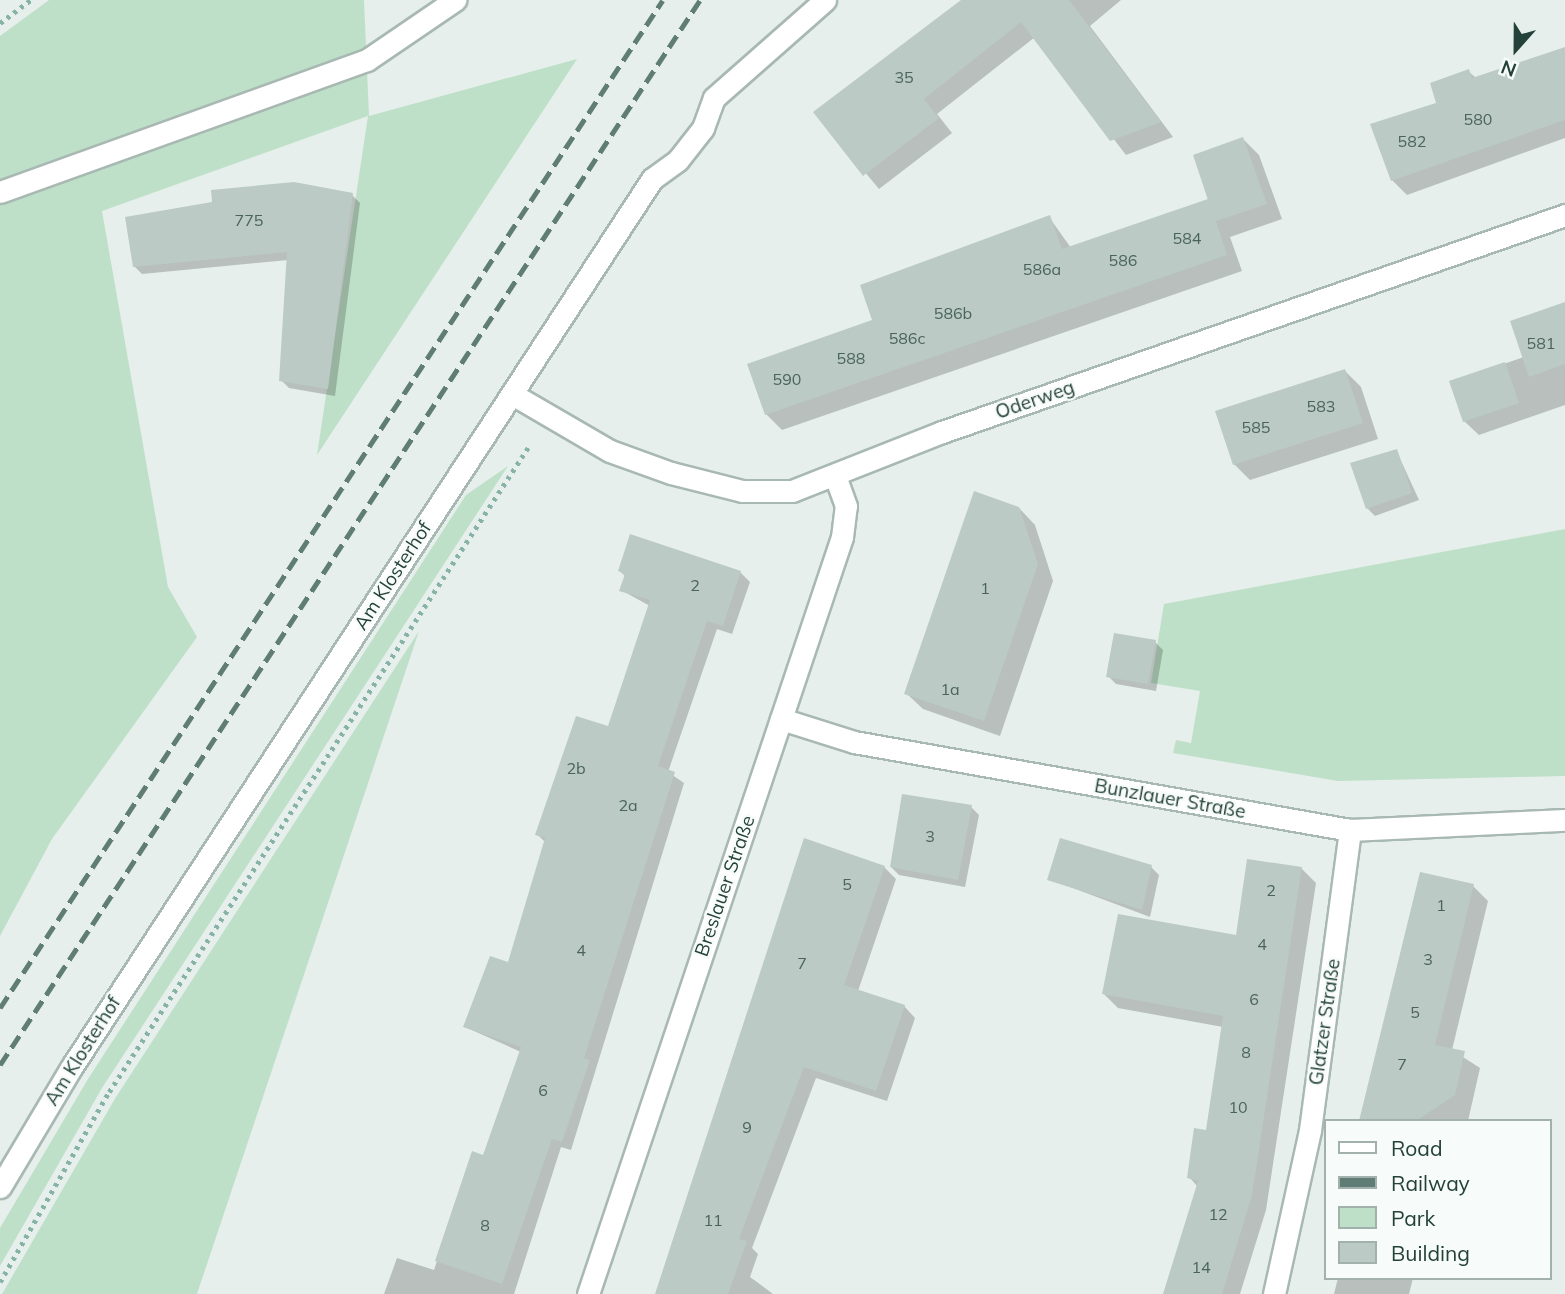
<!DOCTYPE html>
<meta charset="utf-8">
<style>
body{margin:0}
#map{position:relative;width:1565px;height:1294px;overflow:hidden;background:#e6efeb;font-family:Mulish,sans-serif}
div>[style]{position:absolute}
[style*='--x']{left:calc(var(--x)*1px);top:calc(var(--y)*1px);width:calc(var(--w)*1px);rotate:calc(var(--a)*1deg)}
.green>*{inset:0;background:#bfe0c8}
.shadow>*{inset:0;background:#0003}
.building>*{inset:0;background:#bbcac4}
.path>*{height:4.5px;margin-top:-2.25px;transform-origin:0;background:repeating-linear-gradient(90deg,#86b3a5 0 3.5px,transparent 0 8.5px)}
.roads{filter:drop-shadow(2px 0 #a8b8b2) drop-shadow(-2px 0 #a8b8b2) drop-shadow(0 2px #a8b8b2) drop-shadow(0 -2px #a8b8b2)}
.lane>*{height:21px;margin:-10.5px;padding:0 10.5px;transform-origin:10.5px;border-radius:10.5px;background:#fff}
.street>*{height:21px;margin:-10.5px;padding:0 10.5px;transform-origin:10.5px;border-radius:10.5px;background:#fff}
.rail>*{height:5px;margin-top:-2.5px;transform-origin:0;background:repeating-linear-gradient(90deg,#5f7d75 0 14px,transparent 0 21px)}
span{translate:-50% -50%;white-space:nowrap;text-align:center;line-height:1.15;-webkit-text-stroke:5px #f7fbf9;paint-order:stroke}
.number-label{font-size:16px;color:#4a645c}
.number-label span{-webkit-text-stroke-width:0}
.street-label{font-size:19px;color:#24423a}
.legend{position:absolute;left:1324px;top:1119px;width:228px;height:161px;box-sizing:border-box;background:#f7fbf9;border:2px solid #a3b1ad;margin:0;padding:9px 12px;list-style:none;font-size:21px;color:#24423a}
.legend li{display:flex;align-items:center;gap:14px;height:35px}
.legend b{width:35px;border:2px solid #a3b1ad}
.north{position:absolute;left:1481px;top:14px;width:70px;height:70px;-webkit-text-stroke:5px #f7fbf9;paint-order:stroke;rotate:201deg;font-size:19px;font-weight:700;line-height:28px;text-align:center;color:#24423a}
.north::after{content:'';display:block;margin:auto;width:24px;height:32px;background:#24423a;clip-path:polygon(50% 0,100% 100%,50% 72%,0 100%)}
</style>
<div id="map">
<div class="green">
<i style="clip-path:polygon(49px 0,364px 0,369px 116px,577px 59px,317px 455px,368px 116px,102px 211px,168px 587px,197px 637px,52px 839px,0 936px,0 36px)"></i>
<i style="clip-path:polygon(508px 466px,102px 1088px,0 1266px,0 1228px,88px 1079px,466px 495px)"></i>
<i style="clip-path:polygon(1565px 529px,1565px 776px,1338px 781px,1173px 753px,1176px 740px,1191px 743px,1200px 691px,1151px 683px,1164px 604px)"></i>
<i style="clip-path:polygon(419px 631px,197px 1294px,2px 1294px,116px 1097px)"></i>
</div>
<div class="shadow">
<i style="clip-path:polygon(962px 0,1121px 0,1090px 26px,1173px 137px,1126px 155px,1035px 37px,937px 114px,952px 133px,879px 189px,815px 112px)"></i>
<i style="clip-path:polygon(1565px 49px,1565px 138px,1407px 195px,1392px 180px,1438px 104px,1468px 71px,1476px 78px)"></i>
<i style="clip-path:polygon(1243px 139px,1259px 155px,1282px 219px,1230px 237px,1242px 271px,782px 430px,766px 414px,874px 321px,1049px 217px,1071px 248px,1212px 206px)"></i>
<i style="clip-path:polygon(352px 195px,360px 203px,335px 396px,289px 388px,281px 380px,288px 260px,142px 274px,134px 266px,214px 203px)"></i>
<i style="clip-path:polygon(1565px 303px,1565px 405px,1479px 435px,1464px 421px,1451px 382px,1524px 357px)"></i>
<i style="clip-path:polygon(1345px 371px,1361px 387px,1378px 439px,1250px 480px,1234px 464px)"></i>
<i style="clip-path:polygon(1396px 450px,1419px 500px,1375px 516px,1367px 508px)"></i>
<i style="clip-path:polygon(1019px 508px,1035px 525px,1053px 581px,1000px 736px,923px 709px,906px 693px)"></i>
<i style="clip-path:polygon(620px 571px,740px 572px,750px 582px,732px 634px,717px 629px,668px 772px,684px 783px,571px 1150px,561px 1147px,514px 1294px,384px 1294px,397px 1258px,434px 1270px,473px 1153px,484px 1157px,521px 1052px,465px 1027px,509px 964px,545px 842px,537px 834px,609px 728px,650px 606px,621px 590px,626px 577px)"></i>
<i style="clip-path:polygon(1155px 642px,1163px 650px,1156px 691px,1116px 684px,1108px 676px)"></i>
<i style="clip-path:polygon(971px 807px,979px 815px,965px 887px,899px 875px,891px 867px)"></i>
<i style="clip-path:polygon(884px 867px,896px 879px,858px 991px,904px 1006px,915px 1018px,887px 1101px,816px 1078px,752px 1248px,758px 1254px,750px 1277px,773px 1294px,656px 1294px)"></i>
<i style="clip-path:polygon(1151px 867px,1159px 875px,1150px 917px,1049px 879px)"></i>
<i style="clip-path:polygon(1301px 868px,1316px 883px,1266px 1210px,1240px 1294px,1165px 1294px,1198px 1187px,1189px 1177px,1207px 1132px,1223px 1027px,1118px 1008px,1104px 994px,1238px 937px)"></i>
<i style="clip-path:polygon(1473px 886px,1488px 901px,1452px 1050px,1480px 1068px,1468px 1121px,1361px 1121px)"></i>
<i style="clip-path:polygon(1338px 1278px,1413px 1278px,1409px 1294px,1334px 1294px)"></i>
</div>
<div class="building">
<i style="clip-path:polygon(961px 0,1069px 0,1161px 122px,1110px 141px,1021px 22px,924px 99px,939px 118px,863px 176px,813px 112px)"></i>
<i style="clip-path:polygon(1565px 47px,1565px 120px,1391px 181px,1370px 124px,1436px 103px,1430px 83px,1469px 69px,1472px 78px)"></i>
<i style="clip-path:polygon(1243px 137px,1267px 204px,1216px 221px,1227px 255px,765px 415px,747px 364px,872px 320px,860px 285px,1050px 215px,1062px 249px,1208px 199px,1211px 209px,1193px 155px)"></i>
<i style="clip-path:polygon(294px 182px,353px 193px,328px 389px,279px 381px,287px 252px,133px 267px,125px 217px,212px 202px,211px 190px)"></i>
<i style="clip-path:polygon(1565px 302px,1565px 364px,1529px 377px,1510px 321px)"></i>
<i style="clip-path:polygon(1505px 362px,1519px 403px,1463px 422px,1449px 381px)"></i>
<i style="clip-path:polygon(1345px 369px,1363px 423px,1233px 465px,1215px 411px)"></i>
<i style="clip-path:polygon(1397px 449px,1412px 493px,1366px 509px,1350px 463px)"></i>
<i style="clip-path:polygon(974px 491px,1019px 507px,1038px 564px,984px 721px,904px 694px)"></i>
<i style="clip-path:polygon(630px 534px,741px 571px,723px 626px,707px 621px,658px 766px,675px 772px,584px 1058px,590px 1060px,562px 1142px,552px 1139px,502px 1284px,435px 1261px,472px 1151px,483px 1155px,521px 1047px,463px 1027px,490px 956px,508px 962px,545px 838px,535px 835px,576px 716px,608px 726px,650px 600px,619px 591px,625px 574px,618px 571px)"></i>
<i style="clip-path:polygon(1114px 633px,1156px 640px,1148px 684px,1106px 677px)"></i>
<i style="clip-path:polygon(902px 794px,972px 805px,958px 880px,890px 867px)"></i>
<i style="clip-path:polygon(804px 838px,885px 866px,844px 985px,905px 1005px,876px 1091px,804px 1067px,739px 1239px,747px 1241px,728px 1294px,655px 1294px)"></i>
<i style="clip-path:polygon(1060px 838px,1152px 865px,1142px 910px,1047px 880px)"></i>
<i style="clip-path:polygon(1247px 859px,1302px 867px,1252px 1195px,1222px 1294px,1163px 1294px,1198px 1181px,1187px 1178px,1194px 1128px,1206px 1130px,1223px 1016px,1102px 994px,1118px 914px,1236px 935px)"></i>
<i style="clip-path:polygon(1420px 872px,1474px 884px,1435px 1045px,1465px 1051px,1455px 1095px,1416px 1121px,1359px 1121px)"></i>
</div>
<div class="path">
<i style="--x:0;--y:23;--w:39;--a:-37"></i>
<i style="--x:0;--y:1282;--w:219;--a:-60.2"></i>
<i style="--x:109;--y:1092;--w:771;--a:-56.97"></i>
</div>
<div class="roads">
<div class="lane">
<i style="--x:0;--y:192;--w:390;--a:-19.8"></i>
<i style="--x:367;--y:60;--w:107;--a:-34.3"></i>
</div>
<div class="street">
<i style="--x:512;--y:394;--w:113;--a:30.2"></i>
<i style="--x:610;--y:451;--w:65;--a:19.8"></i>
<i style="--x:671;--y:473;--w:73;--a:14.2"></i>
<i style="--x:742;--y:491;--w:50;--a:0"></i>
<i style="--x:792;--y:491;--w:161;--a:-21.5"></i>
<i style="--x:942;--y:432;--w:660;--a:-19.2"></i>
<i style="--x:781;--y:719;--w:77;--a:17.5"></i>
<i style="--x:854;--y:742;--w:504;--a:10.06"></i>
<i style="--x:1350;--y:830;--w:215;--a:-2.7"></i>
<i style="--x:0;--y:1187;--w:139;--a:-59.2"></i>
<i style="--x:71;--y:1068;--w:1062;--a:-56.83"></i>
<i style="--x:652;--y:179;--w:32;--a:-36"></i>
<i style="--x:678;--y:160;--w:41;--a:-52"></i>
<i style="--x:703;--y:128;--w:32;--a:-70"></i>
<i style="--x:714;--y:98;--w:148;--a:-41.4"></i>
<i style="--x:588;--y:1294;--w:798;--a:-71.45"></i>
<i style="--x:842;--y:537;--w:31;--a:-83"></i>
<i style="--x:846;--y:506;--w:32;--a:-110"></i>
<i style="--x:1274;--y:1294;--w:168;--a:-77.6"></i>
<i style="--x:1310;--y:1130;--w:303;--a:-82.4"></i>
</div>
</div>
<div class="rail">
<i style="--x:0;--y:1008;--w:1206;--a:-56.67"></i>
<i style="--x:0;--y:1065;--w:1274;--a:-56.68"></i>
</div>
<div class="number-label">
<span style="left:904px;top:77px">35</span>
<span style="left:1478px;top:119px">580</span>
<span style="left:1412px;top:141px">582</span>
<span style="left:249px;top:220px">775</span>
<span style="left:1187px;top:238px">584</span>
<span style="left:1123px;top:260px">586</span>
<span style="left:1042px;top:269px">586a</span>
<span style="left:953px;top:313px">586b</span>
<span style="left:907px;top:338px">586c</span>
<span style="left:1541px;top:343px">581</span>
<span style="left:851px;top:358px">588</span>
<span style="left:787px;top:379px">590</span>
<span style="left:1321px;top:406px">583</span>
<span style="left:1256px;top:427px">585</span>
<span style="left:695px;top:585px">2</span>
<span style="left:985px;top:588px">1</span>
<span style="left:950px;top:689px">1a</span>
<span style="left:576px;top:768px">2b</span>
<span style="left:628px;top:805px">2a</span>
<span style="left:930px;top:836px">3</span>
<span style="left:847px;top:884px">5</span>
<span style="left:1271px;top:890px">2</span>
<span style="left:1441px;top:905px">1</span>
<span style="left:1262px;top:944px">4</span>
<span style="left:581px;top:950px">4</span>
<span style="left:1428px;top:959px">3</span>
<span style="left:802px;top:963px">7</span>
<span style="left:1254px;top:999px">6</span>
<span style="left:1415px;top:1012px">5</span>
<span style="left:1246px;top:1052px">8</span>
<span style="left:1402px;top:1064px">7</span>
<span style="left:543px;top:1090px">6</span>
<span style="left:1238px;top:1107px">10</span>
<span style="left:747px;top:1127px">9</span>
<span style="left:1218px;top:1214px">12</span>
<span style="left:713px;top:1220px">11</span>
<span style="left:485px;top:1225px">8</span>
<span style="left:1201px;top:1267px">14</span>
</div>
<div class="street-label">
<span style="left:1035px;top:400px;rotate:-19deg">Oderweg</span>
<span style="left:393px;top:576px;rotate:-57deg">Am Klosterhof</span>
<span style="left:1170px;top:799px;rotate:10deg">Bunzlauer Straße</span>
<span style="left:725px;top:886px;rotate:-71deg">Breslauer Straße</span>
<span style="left:1325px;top:1022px;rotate:-82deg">Glatzer Straße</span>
<span style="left:83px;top:1051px;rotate:-58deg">Am Klosterhof</span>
</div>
<ul class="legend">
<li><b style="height:9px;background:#fff"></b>Road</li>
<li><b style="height:9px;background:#5f7d75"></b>Railway</li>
<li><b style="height:19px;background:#bfe0c8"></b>Park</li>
<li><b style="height:19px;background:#bbcac4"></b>Building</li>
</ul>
<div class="north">N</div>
</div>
